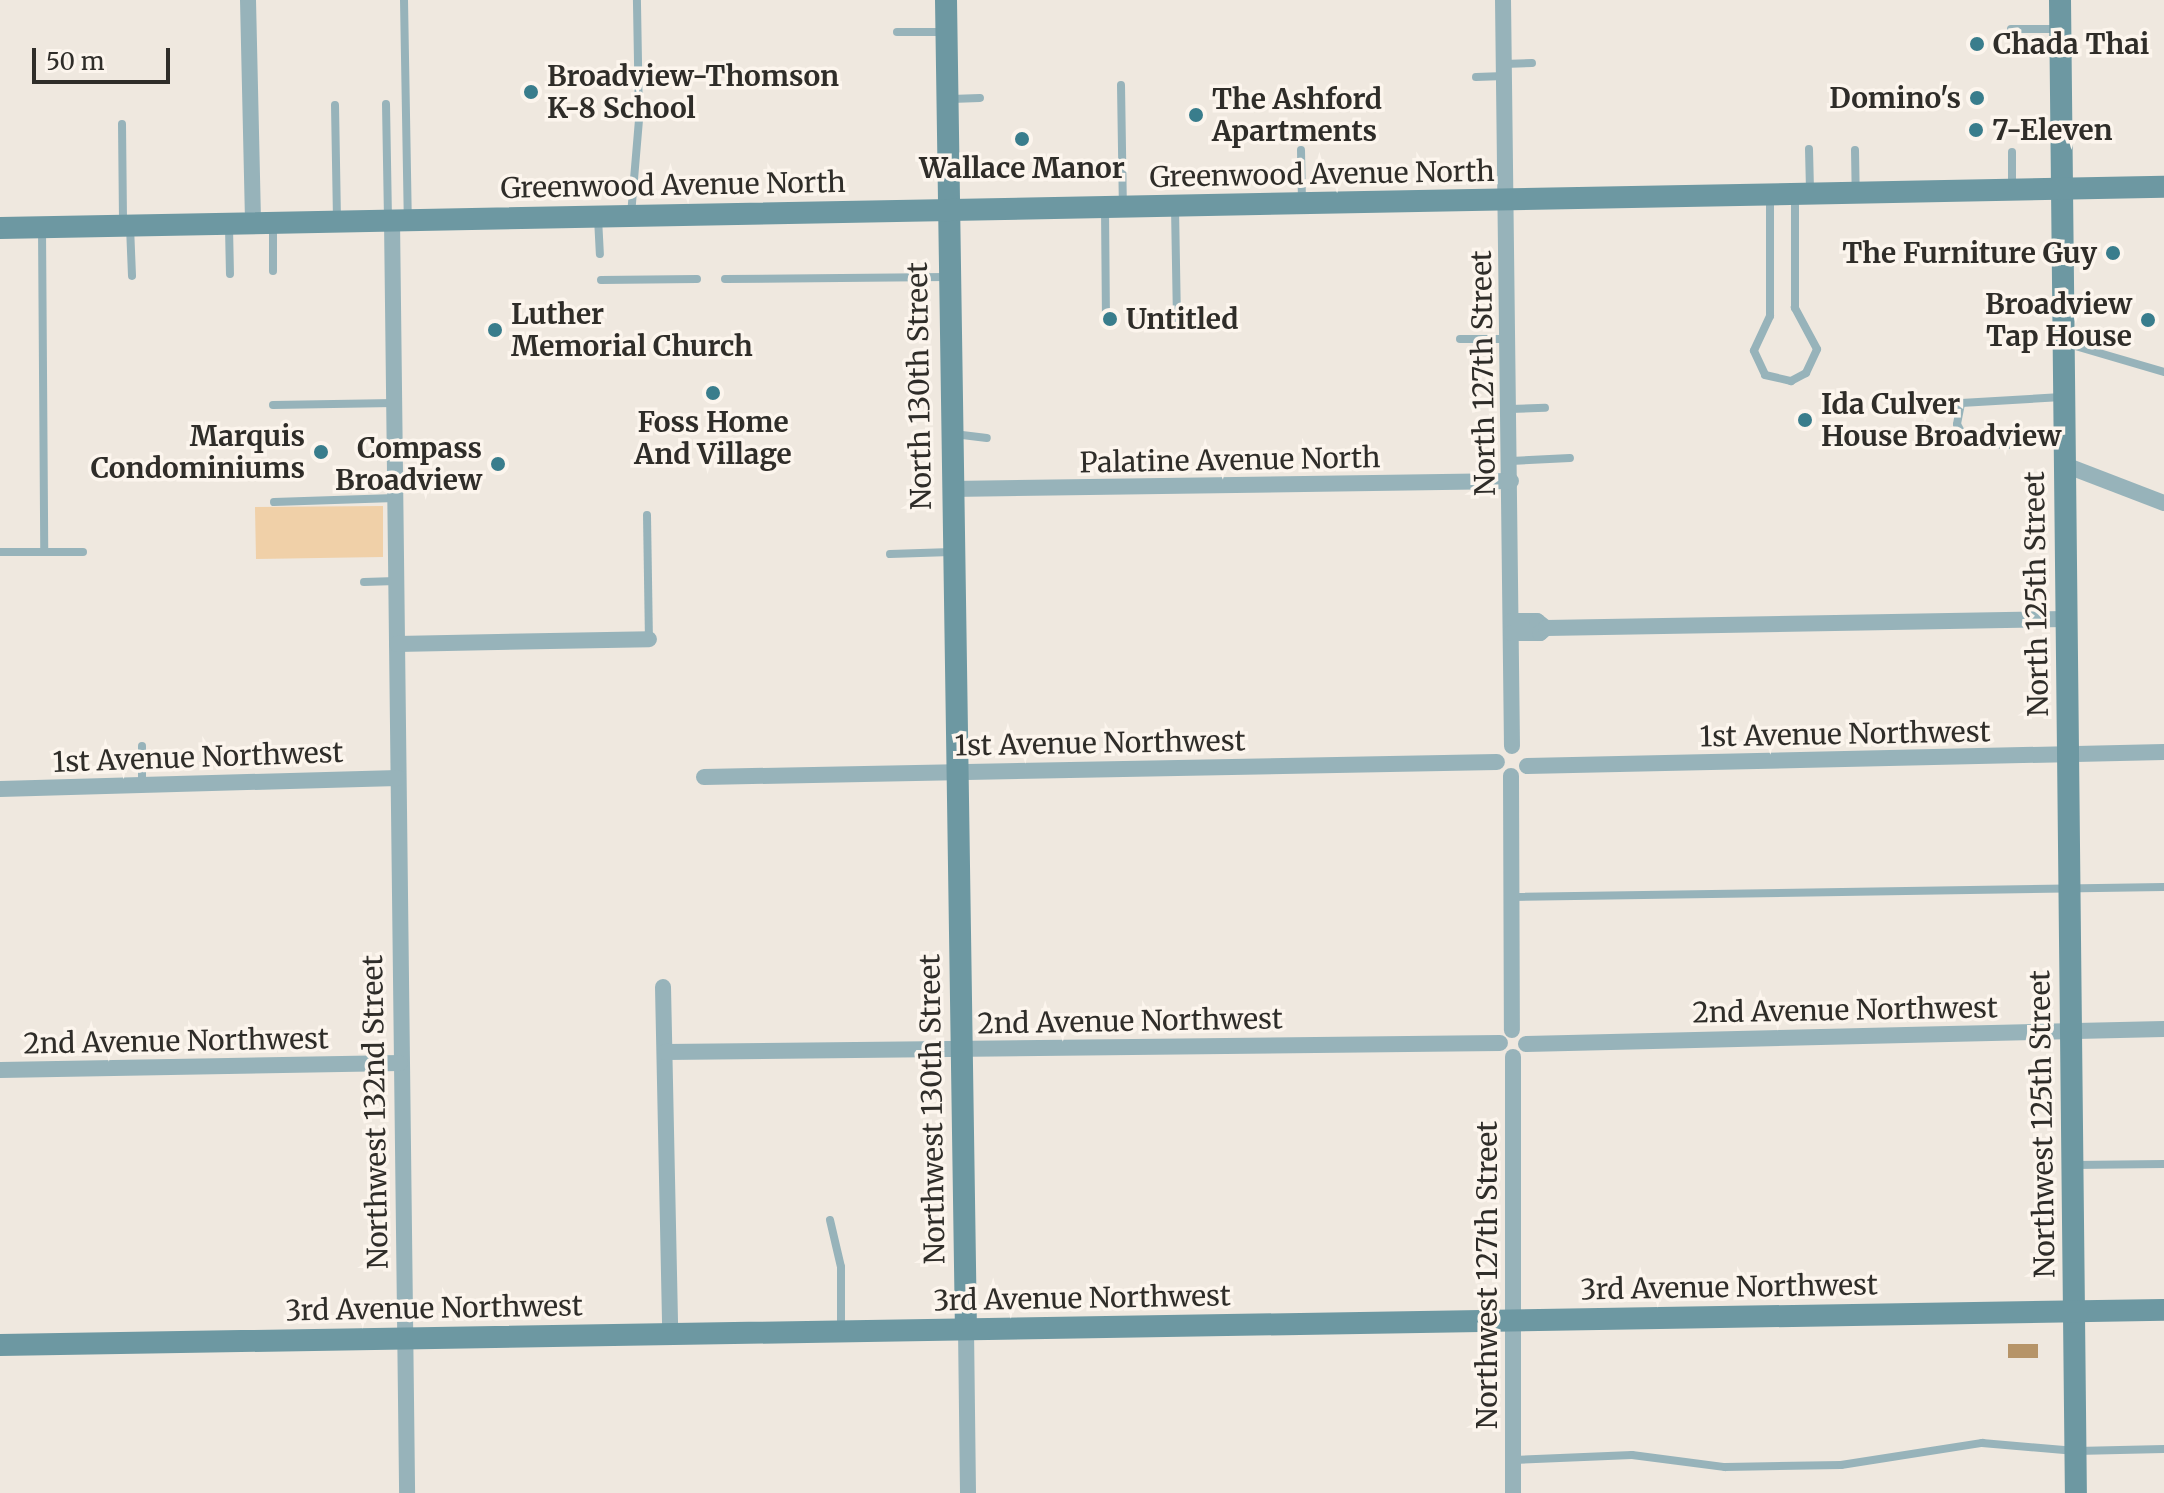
<!DOCTYPE html>
<style>
body{margin:0}
#map{position:relative;width:2164px;height:1493px;overflow:hidden;background:#efe8df;font-family:Merriweather,serif}
div>[style]{position:absolute}
[style*='--x']{left:calc(var(--x)*1px);top:calc(var(--y)*1px);width:calc(var(--w)*1px);rotate:calc(var(--a)*1deg)}
.green>*{inset:0;background:#f0d0a8}
.water>*{inset:0;background:#b69468}
.lane>*{height:8px;margin:-4px;padding:0 4px;transform-origin:4px;border-radius:4px;background:#97b3ba}
.street>*{height:16px;margin:-8px;padding:0 8px;transform-origin:8px;border-radius:8px;background:#97b3ba}
.secondary>*{height:22px;margin:-11px;padding:0 11px;transform-origin:11px;border-radius:11px;background:#6d98a2}
.dots>*{width:22px;height:22px;translate:-50% -50%;box-sizing:border-box;border:4px solid #fcf5ed;border-radius:50%}
span{translate:-50% -50%;white-space:nowrap;text-align:center;line-height:1.15;-webkit-text-stroke:7px #fcf5ed;paint-order:stroke}
.poi-label{font-size:28px;color:#2f2d29;font-weight:700}
.left{translate:0 -50%;text-align:left}
.right{translate:-100% -50%;text-align:right}
.street-label{font-size:28px;color:#2f2d29}
.scale{position:absolute;left:32px;top:48px;width:138px;height:36px;box-sizing:border-box;border:4px solid #2f2d29;border-top:0;padding-left:10px;font-size:24px;line-height:28px;white-space:nowrap;color:#2f2d29;-webkit-text-stroke:6px #fcf5ed;paint-order:stroke}
</style>
<div id="map">
<div class="green">
<i style="clip-path:polygon(383px 506px,383px 557px,256px 559px,255px 507px)"></i>
</div>
<div class="water">
<i style="clip-path:polygon(2008px 1344px,2038px 1344px,2038px 1358px,2008px 1358px)"></i>
</div>
<div class="lane">
<i style="--x:404;--y:0;--w:219;--a:89"></i>
<i style="--x:2011;--y:29;--w:48;--a:0"></i>
<i style="--x:897;--y:32;--w:48;--a:0"></i>
<i style="--x:1504;--y:64;--w:28;--a:-2"></i>
<i style="--x:1476;--y:77;--w:28;--a:-2"></i>
<i style="--x:1121;--y:85;--w:121;--a:89.1"></i>
<i style="--x:951;--y:99;--w:29;--a:-2"></i>
<i style="--x:386;--y:104;--w:115;--a:89"></i>
<i style="--x:335;--y:105;--w:116;--a:89"></i>
<i style="--x:122;--y:124;--w:100;--a:89.4"></i>
<i style="--x:1809;--y:149;--w:41;--a:88.6"></i>
<i style="--x:1301;--y:150;--w:50;--a:88.9"></i>
<i style="--x:1855;--y:150;--w:39;--a:89"></i>
<i style="--x:2012;--y:152;--w:38;--a:90"></i>
<i style="--x:1770;--y:197;--w:119;--a:90"></i>
<i style="--x:1770;--y:316;--w:38;--a:115"></i>
<i style="--x:1754;--y:351;--w:26;--a:65"></i>
<i style="--x:1765;--y:375;--w:27;--a:13"></i>
<i style="--x:1791;--y:381;--w:17;--a:-28"></i>
<i style="--x:1806;--y:373;--w:26;--a:-65"></i>
<i style="--x:1817;--y:349;--w:47;--a:-118.2"></i>
<i style="--x:1795;--y:308;--w:112;--a:-90"></i>
<i style="--x:1175;--y:207;--w:114;--a:89"></i>
<i style="--x:1105;--y:208;--w:114;--a:89.5"></i>
<i style="--x:631;--y:215;--w:96;--a:-85.2"></i>
<i style="--x:639;--y:119;--w:119;--a:-91"></i>
<i style="--x:598;--y:218;--w:36;--a:87"></i>
<i style="--x:273;--y:223;--w:48;--a:90"></i>
<i style="--x:130;--y:226;--w:50;--a:87.7"></i>
<i style="--x:229;--y:227;--w:47;--a:88.8"></i>
<i style="--x:42;--y:228;--w:324;--a:89.6"></i>
<i style="--x:725;--y:279;--w:222;--a:-0.5"></i>
<i style="--x:601;--y:280;--w:96;--a:-0.6"></i>
<i style="--x:1460;--y:339;--w:48;--a:0"></i>
<i style="--x:2065;--y:343;--w:103;--a:16.3"></i>
<i style="--x:273;--y:405;--w:121;--a:-0.9"></i>
<i style="--x:1510;--y:409;--w:35;--a:-2"></i>
<i style="--x:954;--y:434;--w:33;--a:7"></i>
<i style="--x:2008;--y:445;--w:41;--a:-177.2"></i>
<i style="--x:1967;--y:443;--w:21;--a:-118"></i>
<i style="--x:1957;--y:424;--w:21;--a:-79"></i>
<i style="--x:1961;--y:403;--w:101;--a:-3.4"></i>
<i style="--x:1511;--y:461;--w:59;--a:-2.9"></i>
<i style="--x:274;--y:502;--w:121;--a:-1.9"></i>
<i style="--x:647;--y:515;--w:124;--a:89.1"></i>
<i style="--x:0;--y:552;--w:83;--a:0"></i>
<i style="--x:890;--y:554;--w:61;--a:-1.9"></i>
<i style="--x:364;--y:582;--w:32;--a:-2"></i>
<i style="--x:142;--y:746;--w:39;--a:90"></i>
<i style="--x:1512;--y:897;--w:652;--a:-0.88"></i>
<i style="--x:2073;--y:1165;--w:91;--a:-0.6"></i>
<i style="--x:830;--y:1220;--w:48;--a:76.8"></i>
<i style="--x:841;--y:1267;--w:64;--a:90"></i>
<i style="--x:1514;--y:1460;--w:118;--a:-2.4"></i>
<i style="--x:1632;--y:1455;--w:94;--a:7.4"></i>
<i style="--x:1725;--y:1467;--w:116;--a:-1"></i>
<i style="--x:1841;--y:1465;--w:143;--a:-8.9"></i>
<i style="--x:1982;--y:1443;--w:94;--a:4.9"></i>
<i style="--x:2076;--y:1451;--w:88;--a:-1.3"></i>
</div>
<div class="street">
<i style="--x:248;--y:0;--w:222;--a:88.7"></i>
<i style="--x:1503;--y:0;--w:746;--a:89.31"></i>
<i style="--x:392;--y:220;--w:1273;--a:89.32"></i>
<i style="--x:2065;--y:465;--w:106;--a:21"></i>
<i style="--x:951;--y:489;--w:560;--a:-0.82"></i>
<i style="--x:1511;--y:621;--w:26;--a:0"></i>
<i style="--x:1537;--y:621;--w:11;--a:38"></i>
<i style="--x:1511;--y:633;--w:29;--a:0"></i>
<i style="--x:1540;--y:633;--w:8;--a:-40"></i>
<i style="--x:1546;--y:628;--w:520;--a:-0.99"></i>
<i style="--x:397;--y:644;--w:252;--a:-1.1"></i>
<i style="--x:1527;--y:766;--w:637;--a:-1.26"></i>
<i style="--x:1511;--y:776;--w:254;--a:89.8"></i>
<i style="--x:704;--y:777;--w:793;--a:-1.08"></i>
<i style="--x:0;--y:789;--w:398;--a:-1.6"></i>
<i style="--x:663;--y:987;--w:347;--a:88.8"></i>
<i style="--x:1526;--y:1044;--w:638;--a:-1.35"></i>
<i style="--x:665;--y:1052;--w:835;--a:-0.62"></i>
<i style="--x:1513;--y:1057;--w:436;--a:90"></i>
<i style="--x:0;--y:1070;--w:400;--a:-1"></i>
<i style="--x:966;--y:1329;--w:164;--a:89.3"></i>
</div>
<div class="secondary">
<i style="--x:946;--y:0;--w:1329;--a:89.14"></i>
<i style="--x:2060;--y:0;--w:1493;--a:89.39"></i>
<i style="--x:0;--y:228;--w:2164;--a:-1.09"></i>
<i style="--x:0;--y:1345;--w:2164;--a:-0.93"></i>
</div>
<div class="dots">
<i style="left:1977px;top:44px;background:#397d8c"></i>
<i style="left:531px;top:92px;background:#397d8c"></i>
<i style="left:1977px;top:98px;background:#397d8c"></i>
<i style="left:1196px;top:115px;background:#397d8c"></i>
<i style="left:1976px;top:130px;background:#397d8c"></i>
<i style="left:1022px;top:139px;background:#397d8c"></i>
<i style="left:2113px;top:253px;background:#397d8c"></i>
<i style="left:1110px;top:319px;background:#397d8c"></i>
<i style="left:2148px;top:320px;background:#397d8c"></i>
<i style="left:495px;top:330px;background:#397d8c"></i>
<i style="left:713px;top:393px;background:#397d8c"></i>
<i style="left:1805px;top:420px;background:#397d8c"></i>
<i style="left:321px;top:452px;background:#397d8c"></i>
<i style="left:498px;top:464px;background:#397d8c"></i>
</div>
<div class="poi-label">
<span class="left" style="left:1993px;top:44px">Chada Thai</span>
<span class="left" style="left:547px;top:92px">Broadview-Thomson<br>K-8 School</span>
<span class="right" style="left:1961px;top:98px">Domino's</span>
<span class="left" style="left:1212px;top:115px">The Ashford<br>Apartments</span>
<span class="left" style="left:1992px;top:130px">7-Eleven</span>
<span style="left:1022px;top:168px">Wallace Manor</span>
<span class="right" style="left:2097px;top:253px">The Furniture Guy</span>
<span class="right" style="left:2132px;top:320px">Broadview<br>Tap House</span>
<span class="left" style="left:511px;top:330px">Luther<br>Memorial Church</span>
<span class="left" style="left:1126px;top:319px">Untitled</span>
<span class="left" style="left:1821px;top:420px">Ida Culver<br>House Broadview</span>
<span style="left:713px;top:438px">Foss Home<br>And Village</span>
<span class="right" style="left:305px;top:452px">Marquis<br>Condominiums</span>
<span class="right" style="left:482px;top:464px">Compass<br>Broadview</span>
</div>
<div class="street-label">
<span style="left:1322px;top:174px;rotate:-1deg">Greenwood Avenue North</span>
<span style="left:673px;top:185px;rotate:-1deg">Greenwood Avenue North</span>
<span style="left:1483px;top:373px;rotate:-91deg">North 127th Street</span>
<span style="left:919px;top:386px;rotate:-91deg">North 130th Street</span>
<span style="left:1230px;top:460px;rotate:-1deg">Palatine Avenue North</span>
<span style="left:2036px;top:594px;rotate:-91deg">North 125th Street</span>
<span style="left:1845px;top:734px;rotate:-1deg">1st Avenue Northwest</span>
<span style="left:1100px;top:743px;rotate:-1deg">1st Avenue Northwest</span>
<span style="left:198px;top:757px;rotate:-2deg">1st Avenue Northwest</span>
<span style="left:1845px;top:1010px;rotate:-1deg">2nd Avenue Northwest</span>
<span style="left:1130px;top:1021px;rotate:-1deg">2nd Avenue Northwest</span>
<span style="left:176px;top:1041px;rotate:-1deg">2nd Avenue Northwest</span>
<span style="left:932px;top:1109px;rotate:-91deg">Northwest 130th Street</span>
<span style="left:375px;top:1112px;rotate:-91deg">Northwest 132nd Street</span>
<span style="left:2042px;top:1124px;rotate:-91deg">Northwest 125th Street</span>
<span style="left:1487px;top:1275px;rotate:-90deg">Northwest 127th Street</span>
<span style="left:1729px;top:1287px;rotate:-1deg">3rd Avenue Northwest</span>
<span style="left:1082px;top:1298px;rotate:-1deg">3rd Avenue Northwest</span>
<span style="left:434px;top:1308px;rotate:-1deg">3rd Avenue Northwest</span>
</div>
<div class="scale">50 m</div>
</div>
